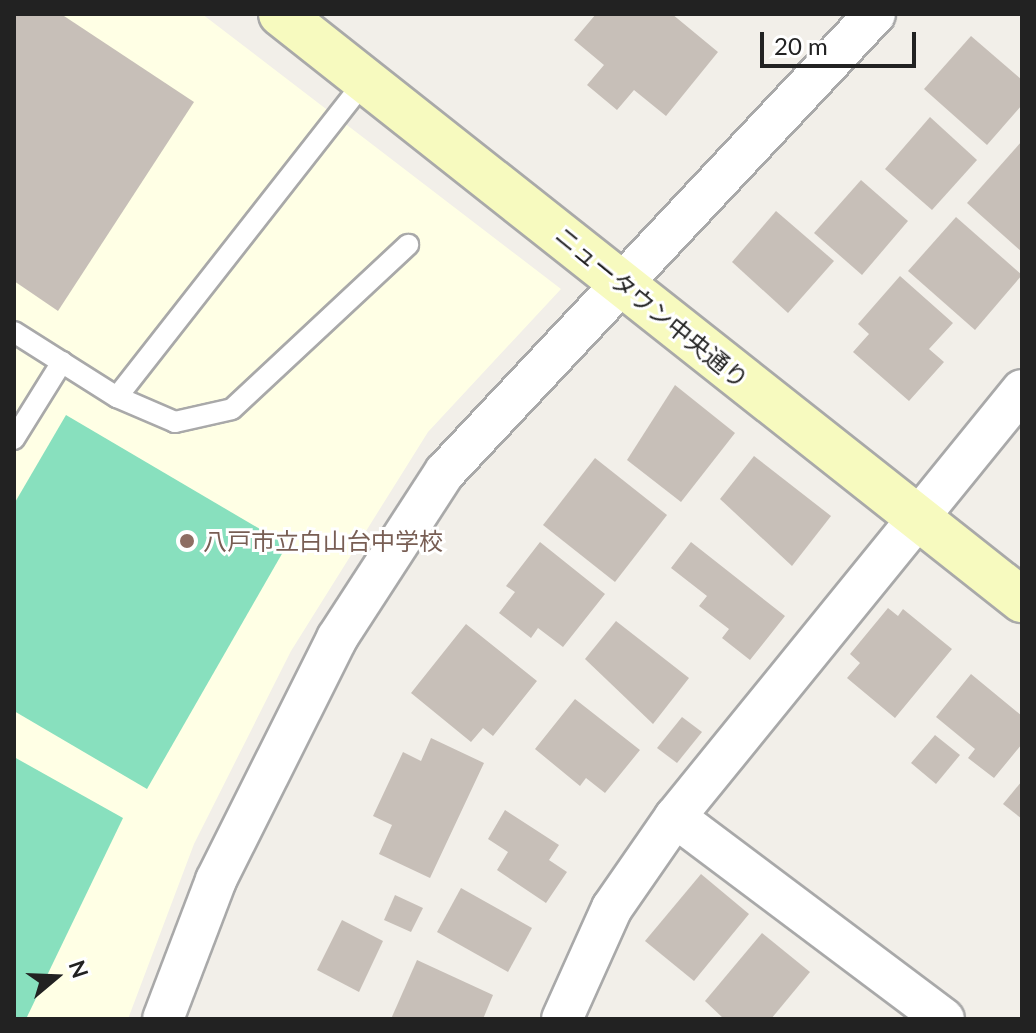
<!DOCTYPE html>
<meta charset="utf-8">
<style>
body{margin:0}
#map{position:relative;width:1036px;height:1033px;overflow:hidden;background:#f2efe9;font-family:Lato,"Noto Sans JP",sans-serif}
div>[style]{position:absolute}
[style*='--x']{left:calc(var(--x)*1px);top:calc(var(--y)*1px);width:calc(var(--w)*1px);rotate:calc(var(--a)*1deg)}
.education>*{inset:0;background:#ffffe5}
.pitch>*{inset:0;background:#88e0be}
.building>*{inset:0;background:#c7bfb8}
.roads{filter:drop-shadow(2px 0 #a9a9a9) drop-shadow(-2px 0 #a9a9a9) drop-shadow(0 2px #a9a9a9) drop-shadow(0 -2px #a9a9a9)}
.lane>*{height:20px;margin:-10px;padding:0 10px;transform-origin:10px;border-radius:10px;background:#fff}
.street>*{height:40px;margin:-20px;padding:0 20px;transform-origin:20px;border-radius:20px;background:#fff}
.secondary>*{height:44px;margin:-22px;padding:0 22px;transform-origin:22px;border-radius:22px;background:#f7fabf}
.dots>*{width:22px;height:22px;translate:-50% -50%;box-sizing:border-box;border:4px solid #fff;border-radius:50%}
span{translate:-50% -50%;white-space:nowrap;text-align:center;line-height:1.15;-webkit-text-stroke:6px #fff;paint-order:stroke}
.street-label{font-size:24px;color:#222}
.education-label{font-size:24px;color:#785e54}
.left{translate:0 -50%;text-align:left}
.frame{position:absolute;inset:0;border:16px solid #222;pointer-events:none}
.north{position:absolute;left:16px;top:937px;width:80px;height:80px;-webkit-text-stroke:6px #fff;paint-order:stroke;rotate:71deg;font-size:22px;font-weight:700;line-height:32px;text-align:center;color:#222}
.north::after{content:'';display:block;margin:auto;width:28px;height:36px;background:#222;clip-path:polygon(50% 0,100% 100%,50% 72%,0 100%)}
.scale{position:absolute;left:760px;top:32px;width:156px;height:36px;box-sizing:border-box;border:4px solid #222;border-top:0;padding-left:10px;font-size:24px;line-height:28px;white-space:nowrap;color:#222;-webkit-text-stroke:6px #fff;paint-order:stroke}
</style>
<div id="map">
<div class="education">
<i style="clip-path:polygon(14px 14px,202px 14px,561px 289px,428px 432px,291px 651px,194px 844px,128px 1019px,14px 1019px)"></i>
</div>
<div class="pitch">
<i style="clip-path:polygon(66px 415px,287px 545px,147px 789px,14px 711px,14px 504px)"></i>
<i style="clip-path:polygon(14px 757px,123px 818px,26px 1019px,14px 1019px)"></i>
</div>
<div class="building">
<i style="clip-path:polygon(14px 14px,61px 14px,194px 102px,58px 311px,14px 281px)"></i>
<i style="clip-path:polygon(596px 14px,672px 14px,718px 52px,666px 116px,634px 90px,617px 110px,587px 85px,604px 65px,574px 40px)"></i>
<i style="clip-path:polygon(971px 36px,1022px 80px,1022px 105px,987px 145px,924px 89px)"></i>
<i style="clip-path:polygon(930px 117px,977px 160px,932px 210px,885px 169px)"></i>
<i style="clip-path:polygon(1022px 141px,1022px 252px,967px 203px)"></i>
<i style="clip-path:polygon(861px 180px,908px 221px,862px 275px,814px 233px)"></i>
<i style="clip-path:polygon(776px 211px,834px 261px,788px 313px,732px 262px)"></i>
<i style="clip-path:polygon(956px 217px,1022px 275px,975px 330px,908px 271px)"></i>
<i style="clip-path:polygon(900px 276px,953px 323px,929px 349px,944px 362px,909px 401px,853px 352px,869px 334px,858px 324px)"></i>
<i style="clip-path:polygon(675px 385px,735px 433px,681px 502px,627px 460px)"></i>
<i style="clip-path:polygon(754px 456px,831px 516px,792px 566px,720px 499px)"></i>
<i style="clip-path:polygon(595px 458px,667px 515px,615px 582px,543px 525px)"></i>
<i style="clip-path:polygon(540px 542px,605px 594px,563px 647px,538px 628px,531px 638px,499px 613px,515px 592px,506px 586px)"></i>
<i style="clip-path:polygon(691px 542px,785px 616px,750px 660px,722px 638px,729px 629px,699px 606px,707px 596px,671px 568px)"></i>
<i style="clip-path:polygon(888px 608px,898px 616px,903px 609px,952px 649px,895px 718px,847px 678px,860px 663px,850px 654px)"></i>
<i style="clip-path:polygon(616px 621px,689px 678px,653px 724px,585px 659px)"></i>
<i style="clip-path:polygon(466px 624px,537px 681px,493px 736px,483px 728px,471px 742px,411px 693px)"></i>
<i style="clip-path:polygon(971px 674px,1022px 716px,1022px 744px,994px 778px,968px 758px,975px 749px,936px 717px)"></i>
<i style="clip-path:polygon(575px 699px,640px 750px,605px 793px,586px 778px,580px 786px,535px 749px)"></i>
<i style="clip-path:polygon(682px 717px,702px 732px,677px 763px,657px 748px)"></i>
<i style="clip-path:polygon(935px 735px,960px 755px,936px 784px,911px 763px)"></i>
<i style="clip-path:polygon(431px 738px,484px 763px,430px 878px,379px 854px,392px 825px,373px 816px,403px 752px,421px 761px)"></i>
<i style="clip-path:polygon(1022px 781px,1022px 819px,1003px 804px)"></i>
<i style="clip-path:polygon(505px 810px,559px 845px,549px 860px,567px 872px,546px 903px,497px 870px,508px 852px,488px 839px)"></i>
<i style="clip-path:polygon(701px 874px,749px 914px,694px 981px,645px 941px)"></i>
<i style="clip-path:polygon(461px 888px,532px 928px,508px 972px,437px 932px)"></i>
<i style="clip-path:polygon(395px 895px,423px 908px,411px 932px,384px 920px)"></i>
<i style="clip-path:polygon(342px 920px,383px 941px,359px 992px,317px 970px)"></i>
<i style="clip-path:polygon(762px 933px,810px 972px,771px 1019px,724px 1019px,705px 1001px)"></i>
<i style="clip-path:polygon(417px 960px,493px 995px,483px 1019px,391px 1019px)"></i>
</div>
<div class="roads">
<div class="lane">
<i style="--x:14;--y:332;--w:122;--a:32.3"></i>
<i style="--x:117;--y:397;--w:403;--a:-51.9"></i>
<i style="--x:117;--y:397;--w:63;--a:23.3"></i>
<i style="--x:175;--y:422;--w:58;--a:-12.8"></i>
<i style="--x:232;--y:409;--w:241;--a:-43"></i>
<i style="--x:14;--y:439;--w:91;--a:-58.1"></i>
</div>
<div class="street">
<i style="--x:675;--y:817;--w:336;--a:36.9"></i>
<i style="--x:163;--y:1019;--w:149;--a:-69.1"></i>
<i style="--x:216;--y:880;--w:271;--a:-63.4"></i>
<i style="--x:337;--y:638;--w:198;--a:-57"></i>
<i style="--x:445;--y:472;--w:628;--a:-46.81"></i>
<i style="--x:562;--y:1019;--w:122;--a:-65.8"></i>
<i style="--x:612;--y:908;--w:111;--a:-55.3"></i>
<i style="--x:675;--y:817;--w:550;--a:-50.9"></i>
</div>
<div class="secondary">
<i style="--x:281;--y:14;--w:945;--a:38.34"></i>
</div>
</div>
<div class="dots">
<i style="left:187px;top:541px;background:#8d6e63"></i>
</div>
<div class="street-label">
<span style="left:652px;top:307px;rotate:39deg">ニュータウン中央通り</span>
</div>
<div class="education-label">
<span class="left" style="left:203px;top:541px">八戸市立白山台中学校</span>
</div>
<div class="frame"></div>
<div class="north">N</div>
<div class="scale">20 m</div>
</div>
